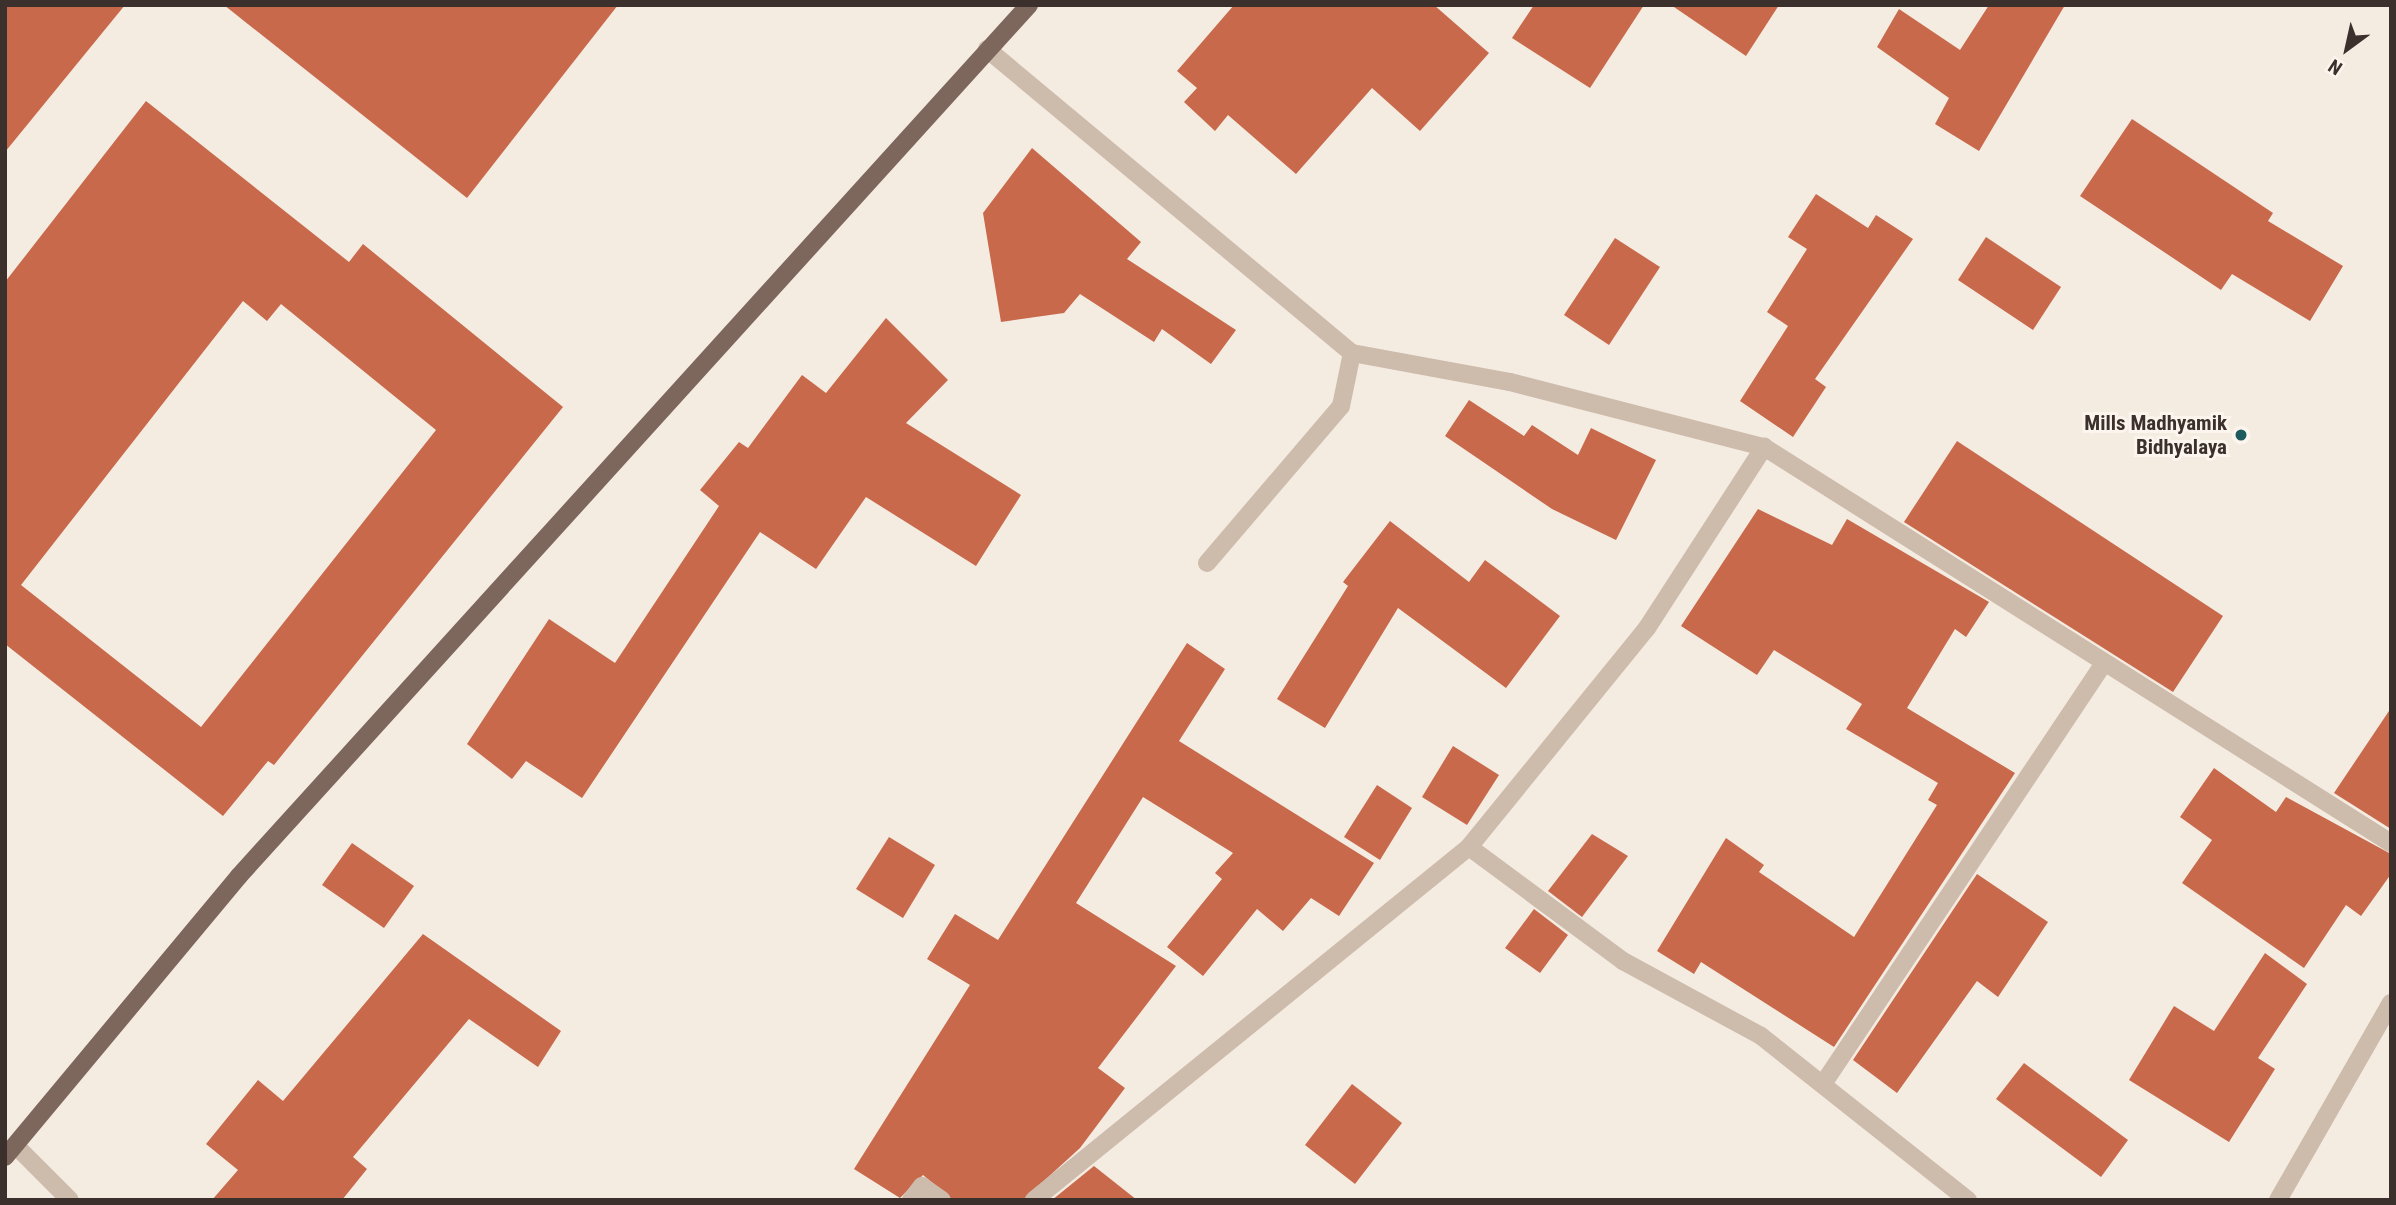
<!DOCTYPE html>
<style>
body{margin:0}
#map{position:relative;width:2396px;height:1205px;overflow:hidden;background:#f4ebe1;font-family:"Roboto Condensed",sans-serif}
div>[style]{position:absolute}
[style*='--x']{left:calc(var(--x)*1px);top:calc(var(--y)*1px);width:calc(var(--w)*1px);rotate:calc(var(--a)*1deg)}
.building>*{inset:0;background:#c8694b}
.minor>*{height:18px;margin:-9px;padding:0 9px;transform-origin:9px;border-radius:9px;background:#cdbbac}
.major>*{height:18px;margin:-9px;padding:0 9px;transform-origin:9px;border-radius:9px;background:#7d675c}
.dots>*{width:19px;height:19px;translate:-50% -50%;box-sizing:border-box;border:4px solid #fbf5ee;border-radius:50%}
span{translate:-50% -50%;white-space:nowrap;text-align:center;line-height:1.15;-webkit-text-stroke:6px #fbf5ee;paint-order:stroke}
.poi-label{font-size:21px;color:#3b302b;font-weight:700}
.right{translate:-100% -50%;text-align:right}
.frame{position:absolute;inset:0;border:7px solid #3b302b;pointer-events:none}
.north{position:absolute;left:2312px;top:14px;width:70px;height:70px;-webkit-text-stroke:5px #fbf5ee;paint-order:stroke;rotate:213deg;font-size:19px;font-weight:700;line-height:28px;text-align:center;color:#3b302b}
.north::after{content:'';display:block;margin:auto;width:24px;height:32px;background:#3b302b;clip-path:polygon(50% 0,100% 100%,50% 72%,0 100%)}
</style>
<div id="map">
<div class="building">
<i style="clip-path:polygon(5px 5px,125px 5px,5px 152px)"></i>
<i style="clip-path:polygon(224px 5px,618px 5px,467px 198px)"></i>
<i style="clip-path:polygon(1234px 5px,1434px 5px,1489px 53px,1420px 131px,1372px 88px,1296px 174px,1228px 115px,1215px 131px,1184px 102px,1197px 88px,1177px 71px)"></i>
<i style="clip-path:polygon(1534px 5px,1644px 5px,1590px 88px,1512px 38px)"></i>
<i style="clip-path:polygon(1671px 5px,1779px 5px,1746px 56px)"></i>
<i style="clip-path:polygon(1989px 5px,2065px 5px,1979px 151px,1935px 124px,1949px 98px,1877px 47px,1899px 9px,1960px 50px)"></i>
<i style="clip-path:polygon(evenodd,146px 101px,349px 262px,363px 244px,563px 407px,274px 765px,268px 761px,223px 816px,5px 644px,5px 282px,146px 101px,243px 301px,267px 321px,281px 304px,436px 430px,201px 727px,21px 585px,243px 301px)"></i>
<i style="clip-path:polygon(2132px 119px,2273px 213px,2268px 221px,2343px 266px,2310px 321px,2232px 274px,2221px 290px,2080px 196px)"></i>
<i style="clip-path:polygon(1032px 148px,1141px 242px,1127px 259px,1236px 330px,1211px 364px,1162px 329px,1154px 342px,1080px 294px,1064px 313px,1001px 322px,983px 213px)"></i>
<i style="clip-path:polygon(1816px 194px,1868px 228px,1876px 215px,1913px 239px,1815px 379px,1826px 387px,1793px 437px,1740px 401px,1788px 326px,1767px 312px,1807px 249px,1788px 237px)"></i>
<i style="clip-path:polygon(1986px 237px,2061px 287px,2033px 330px,1958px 280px)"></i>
<i style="clip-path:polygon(1615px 238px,1660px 267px,1609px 345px,1564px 315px)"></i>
<i style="clip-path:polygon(886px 318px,948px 380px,906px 423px,1021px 495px,976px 566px,866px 497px,816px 569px,760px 532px,582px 798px,526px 761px,512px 779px,467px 744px,549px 619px,615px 663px,719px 506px,700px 490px,739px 442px,748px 448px,802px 375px,826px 393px)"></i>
<i style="clip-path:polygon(1469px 400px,1524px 436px,1532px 425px,1578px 455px,1591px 428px,1656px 460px,1616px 540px,1552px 509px,1445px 436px)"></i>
<i style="clip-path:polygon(1957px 441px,2223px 616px,2173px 692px,1904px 522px)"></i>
<i style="clip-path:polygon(1758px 509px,1832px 545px,1847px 519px,1989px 602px,1966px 637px,1955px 629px,1907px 708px,2015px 773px,1834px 1047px,1701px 962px,1694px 974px,1657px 951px,1726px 838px,1764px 865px,1759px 872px,1854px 937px,1937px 805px,1928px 800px,1938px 783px,1846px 729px,1862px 704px,1774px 650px,1757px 675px,1681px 626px)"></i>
<i style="clip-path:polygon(1390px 521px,1469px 582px,1485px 560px,1560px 616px,1506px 688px,1398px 608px,1325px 728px,1277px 699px,1348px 586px,1343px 582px)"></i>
<i style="clip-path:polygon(1187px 643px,1225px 669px,1179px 741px,1374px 863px,1339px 916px,1311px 898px,1283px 931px,1257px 909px,1203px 976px,1167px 947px,1222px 879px,1215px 873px,1233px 853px,1143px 797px,1076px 903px,1176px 966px,1098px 1068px,1125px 1088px,1080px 1148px,1023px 1200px,953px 1200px,923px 1175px,900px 1198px,854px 1169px,970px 985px,927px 959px,955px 914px,998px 940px)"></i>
<i style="clip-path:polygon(2391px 708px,2391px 829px,2334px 793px)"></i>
<i style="clip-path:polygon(1453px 746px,1499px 775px,1467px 825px,1422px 797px)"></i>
<i style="clip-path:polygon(2214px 768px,2276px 812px,2286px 797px,2391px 854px,2391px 874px,2361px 916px,2346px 905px,2304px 968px,2182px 883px,2212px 840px,2180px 817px)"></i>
<i style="clip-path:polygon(1377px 785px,1412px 808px,1380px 860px,1344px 837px)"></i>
<i style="clip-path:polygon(1592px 834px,1628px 856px,1582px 917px,1548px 891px)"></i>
<i style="clip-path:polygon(889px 837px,935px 865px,903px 918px,856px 889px)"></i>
<i style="clip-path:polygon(352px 843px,414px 886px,384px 928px,322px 885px)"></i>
<i style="clip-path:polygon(1977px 874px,2048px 922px,1998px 997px,1977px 981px,1897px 1093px,1853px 1060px)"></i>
<i style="clip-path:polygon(1534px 909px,1568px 935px,1540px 973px,1505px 948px)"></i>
<i style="clip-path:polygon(423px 934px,561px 1031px,538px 1067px,469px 1019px,353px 1157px,367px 1169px,342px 1200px,212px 1200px,238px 1170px,206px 1144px,258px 1080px,283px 1101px)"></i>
<i style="clip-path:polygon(2265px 953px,2307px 984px,2258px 1058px,2275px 1069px,2229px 1142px,2129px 1080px,2174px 1006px,2214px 1031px)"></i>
<i style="clip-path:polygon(2024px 1063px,2128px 1140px,2101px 1177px,1996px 1099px)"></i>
<i style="clip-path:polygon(1352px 1084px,1402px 1123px,1355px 1184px,1305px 1145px)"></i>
<i style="clip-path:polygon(1094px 1166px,1137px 1200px,1052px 1200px)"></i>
</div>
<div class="minor">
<i style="--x:987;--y:49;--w:475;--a:39.8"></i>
<i style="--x:1352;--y:353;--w:161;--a:10.4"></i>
<i style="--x:1510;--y:382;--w:262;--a:14.4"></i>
<i style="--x:1764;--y:447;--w:742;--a:32.28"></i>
<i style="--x:1207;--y:563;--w:206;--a:-49.5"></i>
<i style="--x:1341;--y:406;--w:54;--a:-78.3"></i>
<i style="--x:1469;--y:847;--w:192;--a:36.5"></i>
<i style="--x:1623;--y:961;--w:157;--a:28.5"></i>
<i style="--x:1761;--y:1036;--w:264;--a:38.4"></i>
<i style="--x:1823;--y:1084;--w:503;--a:-56.28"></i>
<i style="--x:16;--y:1146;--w:76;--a:45"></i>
<i style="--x:911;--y:1200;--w:18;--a:-52"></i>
<i style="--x:922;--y:1186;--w:24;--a:35"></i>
<i style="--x:1034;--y:1200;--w:560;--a:-39.06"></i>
<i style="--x:1469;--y:847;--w:282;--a:-50.9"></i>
<i style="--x:1647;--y:628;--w:216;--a:-57.1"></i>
<i style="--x:2278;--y:1200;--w:227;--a:-60.2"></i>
</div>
<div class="major">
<i style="--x:5;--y:1157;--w:366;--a:-50.2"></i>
<i style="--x:239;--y:876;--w:1176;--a:-47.79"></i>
</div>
<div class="dots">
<i style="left:2241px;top:435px;background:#1f5a5e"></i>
</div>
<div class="poi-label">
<span class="right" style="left:2227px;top:435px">Mills Madhyamik<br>Bidhyalaya</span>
</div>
<div class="frame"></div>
<div class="north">N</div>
</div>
